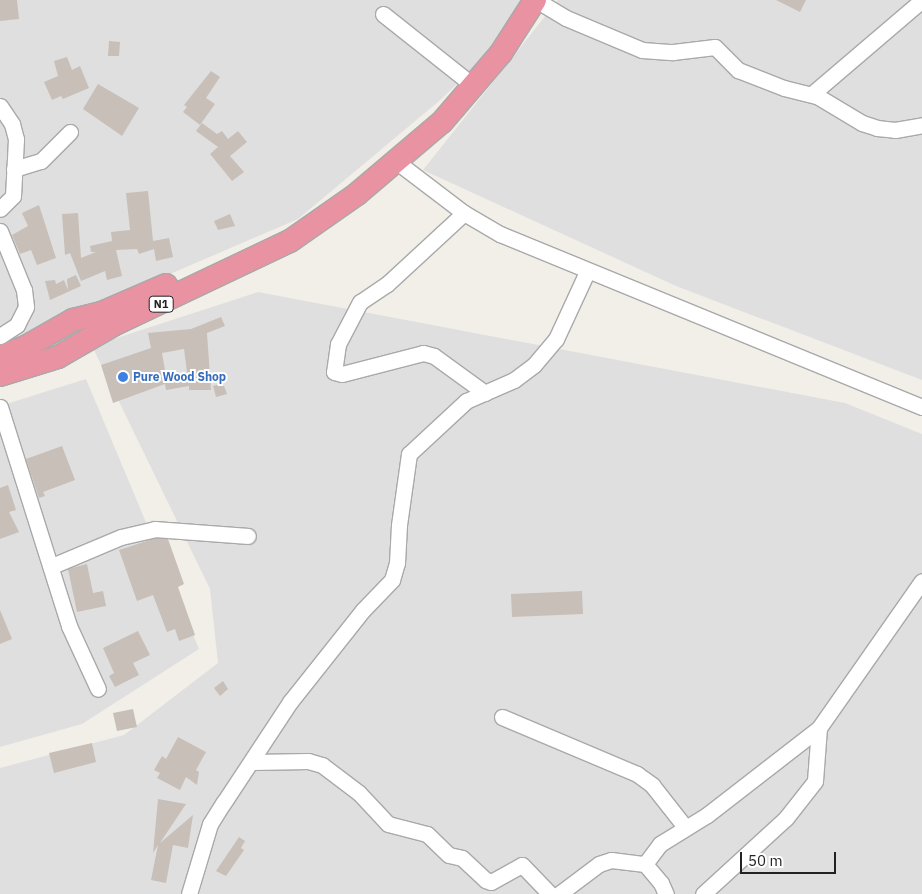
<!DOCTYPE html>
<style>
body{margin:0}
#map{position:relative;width:922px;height:894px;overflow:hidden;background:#f2efe9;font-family:"IBM Plex Sans",sans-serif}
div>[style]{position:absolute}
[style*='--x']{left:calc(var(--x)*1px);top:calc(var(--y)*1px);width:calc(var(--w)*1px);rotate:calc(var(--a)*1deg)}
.residential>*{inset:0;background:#e0dfdf}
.building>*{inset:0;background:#c7bfb8}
.roads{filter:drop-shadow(1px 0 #a9a9a9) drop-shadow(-1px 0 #a9a9a9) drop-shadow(0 1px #a9a9a9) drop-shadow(0 -1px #a9a9a9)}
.minor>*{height:15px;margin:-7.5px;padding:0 7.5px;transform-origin:7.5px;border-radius:7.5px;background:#fff}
.highway>*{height:22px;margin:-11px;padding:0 11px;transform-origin:11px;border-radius:11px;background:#e892a2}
.dots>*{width:14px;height:14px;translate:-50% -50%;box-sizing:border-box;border:2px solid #fff;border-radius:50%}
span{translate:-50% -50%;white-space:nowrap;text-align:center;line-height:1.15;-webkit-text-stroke:4px #fff;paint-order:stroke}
.shield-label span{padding:1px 4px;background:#fff;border:1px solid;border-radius:4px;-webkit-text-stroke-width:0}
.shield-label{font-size:11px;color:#222;font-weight:700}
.shop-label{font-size:12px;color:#366cbe;font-weight:700}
.left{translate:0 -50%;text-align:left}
.scale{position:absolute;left:740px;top:852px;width:96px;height:22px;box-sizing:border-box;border:2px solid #222;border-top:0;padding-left:6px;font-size:15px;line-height:18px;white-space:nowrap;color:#222;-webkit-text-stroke:4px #fff;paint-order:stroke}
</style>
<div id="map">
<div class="residential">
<i style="clip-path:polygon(0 0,530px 0,521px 23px,438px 102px,298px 219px,0 347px)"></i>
<i style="clip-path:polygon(558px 0,922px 0,922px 380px,676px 286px,423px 170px)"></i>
<i style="clip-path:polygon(258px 292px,845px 403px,922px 434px,922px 894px,0 894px,0 768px,124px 735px,218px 663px,210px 589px,92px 346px)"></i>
<i style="clip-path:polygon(86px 379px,199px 649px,82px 724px,0 747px,0 406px)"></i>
</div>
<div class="building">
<i style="clip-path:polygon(0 0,17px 0,19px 19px,0 21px)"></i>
<i style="clip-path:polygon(776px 0,806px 0,800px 12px)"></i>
<i style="clip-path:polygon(109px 41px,120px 42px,119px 56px,108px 56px)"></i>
<i style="clip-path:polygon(67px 57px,72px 70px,80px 66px,89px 88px,63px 99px,61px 96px,52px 100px,44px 82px,58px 76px,54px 61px)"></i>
<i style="clip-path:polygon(211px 71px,220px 77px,206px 98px,215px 104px,200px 125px,183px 112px,187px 107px,184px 105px)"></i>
<i style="clip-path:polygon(98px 84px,139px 108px,122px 136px,83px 109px)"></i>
<i style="clip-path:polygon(202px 123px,217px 134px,222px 131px,228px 139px,238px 131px,247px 142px,230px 156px,244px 172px,232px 181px,210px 154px,218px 147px,196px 131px)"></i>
<i style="clip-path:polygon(148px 191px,153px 241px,169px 238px,173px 257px,156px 261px,154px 249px,139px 254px,137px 249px,116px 250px,122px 276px,107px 280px,105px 271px,81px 281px,70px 253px,65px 255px,62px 214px,78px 213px,81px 258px,96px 252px,91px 252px,90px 246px,112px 241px,111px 232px,130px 230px,126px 193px)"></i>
<i style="clip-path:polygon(39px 205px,56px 258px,37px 265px,31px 250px,20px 254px,12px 235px,28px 226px,22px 213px)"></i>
<i style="clip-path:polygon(230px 214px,235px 226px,218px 230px,214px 221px)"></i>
<i style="clip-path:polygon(76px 275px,81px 286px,50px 300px,45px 281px,55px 280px,56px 284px,64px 280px,68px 290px,67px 279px)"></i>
<i style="clip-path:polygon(evenodd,221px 317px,225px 326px,207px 333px,211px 390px,189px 390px,189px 386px,166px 390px,165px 384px,113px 403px,101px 365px,151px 348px,148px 333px,191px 329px,221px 317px,184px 349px,187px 372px,166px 376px,162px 353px,184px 349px)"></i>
<i style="clip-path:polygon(223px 383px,227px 394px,216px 397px,213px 386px)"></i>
<i style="clip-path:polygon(62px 446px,75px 480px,43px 492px,45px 496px,39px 498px,26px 459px)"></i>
<i style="clip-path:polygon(8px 485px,16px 510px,9px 512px,19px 532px,0 539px,0 488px)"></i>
<i style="clip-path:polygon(156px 538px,168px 539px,184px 584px,178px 587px,195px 635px,179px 641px,175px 629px,167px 632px,153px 595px,137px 601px,119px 550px)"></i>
<i style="clip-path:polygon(87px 564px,93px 593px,103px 591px,106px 606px,77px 612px,68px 569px)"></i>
<i style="clip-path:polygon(582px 591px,583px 614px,512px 617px,511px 594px)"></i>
<i style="clip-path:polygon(0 610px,12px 639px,0 644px)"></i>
<i style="clip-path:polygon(138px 631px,150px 655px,133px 663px,139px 675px,115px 687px,109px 676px,114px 673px,103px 648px)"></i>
<i style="clip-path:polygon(223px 681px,228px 689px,220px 696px,214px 688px)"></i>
<i style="clip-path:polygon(133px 709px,137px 727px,117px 731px,113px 713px)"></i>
<i style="clip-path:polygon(178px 737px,206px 752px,196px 770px,199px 772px,197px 785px,186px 777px,180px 790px,157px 778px,160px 773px,154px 770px,162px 756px,166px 759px)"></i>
<i style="clip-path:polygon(92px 743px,96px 762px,54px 773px,49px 753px)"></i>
<i style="clip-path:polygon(158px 799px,186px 804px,160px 843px,193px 815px,188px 848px,173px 845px,166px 883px,151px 880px,158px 845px,153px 853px)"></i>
<i style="clip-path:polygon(239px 837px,245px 841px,241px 848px,244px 850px,226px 876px,216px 871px)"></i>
</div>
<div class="roads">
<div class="minor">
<i style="--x:536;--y:0;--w:35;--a:31"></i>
<i style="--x:566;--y:18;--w:82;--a:22.8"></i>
<i style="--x:642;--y:50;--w:31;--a:4"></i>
<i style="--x:673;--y:52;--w:42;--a:-6.8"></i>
<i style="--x:715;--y:47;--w:33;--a:45"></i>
<i style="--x:738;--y:70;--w:49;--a:21.4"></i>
<i style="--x:784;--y:88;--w:34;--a:14"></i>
<i style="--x:817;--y:96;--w:52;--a:31"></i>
<i style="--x:862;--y:123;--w:16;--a:18"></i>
<i style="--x:877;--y:128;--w:18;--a:6"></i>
<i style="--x:895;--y:130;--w:27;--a:-10"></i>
<i style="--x:383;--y:14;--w:116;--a:38.4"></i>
<i style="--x:812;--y:94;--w:145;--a:-40.5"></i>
<i style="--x:0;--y:106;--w:22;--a:56"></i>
<i style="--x:12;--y:124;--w:16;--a:75"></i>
<i style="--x:16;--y:139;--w:57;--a:93"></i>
<i style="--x:13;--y:196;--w:18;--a:135"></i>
<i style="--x:397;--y:162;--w:84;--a:37.3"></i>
<i style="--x:464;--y:213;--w:42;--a:30.3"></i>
<i style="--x:500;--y:234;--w:456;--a:22.3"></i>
<i style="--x:14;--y:169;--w:28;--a:-17"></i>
<i style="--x:41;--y:161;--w:41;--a:-45"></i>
<i style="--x:464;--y:213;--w:105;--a:137.3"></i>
<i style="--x:387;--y:284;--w:32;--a:146"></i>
<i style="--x:360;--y:302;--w:47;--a:117.6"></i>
<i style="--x:338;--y:344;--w:28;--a:98"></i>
<i style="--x:334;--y:372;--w:8;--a:14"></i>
<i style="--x:342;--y:374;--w:84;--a:-14.5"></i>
<i style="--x:423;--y:353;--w:11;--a:15"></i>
<i style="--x:434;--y:356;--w:63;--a:36"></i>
<i style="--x:0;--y:231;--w:64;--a:67.9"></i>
<i style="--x:24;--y:290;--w:17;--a:83"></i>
<i style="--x:26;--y:307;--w:20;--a:117"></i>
<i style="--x:17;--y:325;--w:20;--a:147"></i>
<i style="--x:0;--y:407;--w:230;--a:72.5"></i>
<i style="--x:69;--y:626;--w:69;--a:65.3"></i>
<i style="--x:52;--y:566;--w:75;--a:-22.8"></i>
<i style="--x:121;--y:537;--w:35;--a:-13"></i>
<i style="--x:155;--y:529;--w:93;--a:4.3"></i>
<i style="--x:502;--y:717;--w:147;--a:22.9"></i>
<i style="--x:637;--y:774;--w:19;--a:36"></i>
<i style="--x:652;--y:785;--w:53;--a:51.8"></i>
<i style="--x:253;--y:762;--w:55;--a:-1"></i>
<i style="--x:308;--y:761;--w:15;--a:16"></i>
<i style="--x:322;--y:765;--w:46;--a:37.1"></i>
<i style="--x:359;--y:793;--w:42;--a:46.9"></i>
<i style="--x:388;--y:824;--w:40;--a:14.4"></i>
<i style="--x:427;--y:834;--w:30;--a:44"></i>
<i style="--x:449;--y:855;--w:13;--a:13"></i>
<i style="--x:462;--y:858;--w:33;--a:43"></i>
<i style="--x:486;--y:880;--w:5;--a:22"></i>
<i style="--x:491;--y:882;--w:35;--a:-29"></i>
<i style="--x:522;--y:865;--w:40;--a:46"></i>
<i style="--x:645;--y:864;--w:25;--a:-53"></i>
<i style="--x:660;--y:844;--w:55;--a:-31.7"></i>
<i style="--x:707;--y:815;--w:142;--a:-37.8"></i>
<i style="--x:819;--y:728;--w:179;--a:-55"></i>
<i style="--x:189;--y:894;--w:73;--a:-73.3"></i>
<i style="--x:210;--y:824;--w:26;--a:-58"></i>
<i style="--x:224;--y:802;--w:120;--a:-56.6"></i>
<i style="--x:290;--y:702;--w:117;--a:-51.6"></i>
<i style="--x:363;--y:610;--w:42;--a:-46"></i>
<i style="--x:392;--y:580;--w:18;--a:-74"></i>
<i style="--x:397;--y:563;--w:38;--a:-87"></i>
<i style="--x:399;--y:525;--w:72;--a:-82"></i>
<i style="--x:409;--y:454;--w:78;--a:-42.9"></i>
<i style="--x:466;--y:401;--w:52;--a:-23.6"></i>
<i style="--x:514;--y:380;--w:25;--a:-37"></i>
<i style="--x:534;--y:365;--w:34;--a:-50"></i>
<i style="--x:556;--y:339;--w:74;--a:-65.2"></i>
<i style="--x:559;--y:894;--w:50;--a:-36.9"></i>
<i style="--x:599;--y:864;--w:13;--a:-18"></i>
<i style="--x:611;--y:860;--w:34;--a:7"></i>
<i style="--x:645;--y:864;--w:25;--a:50"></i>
<i style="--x:661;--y:883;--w:12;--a:66"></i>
<i style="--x:703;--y:894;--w:113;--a:-42.5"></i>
<i style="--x:786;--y:818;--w:47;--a:-51.9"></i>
<i style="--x:815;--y:781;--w:53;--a:-85.7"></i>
</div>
<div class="highway">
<i style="--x:0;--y:357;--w:29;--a:-22"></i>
<i style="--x:27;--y:346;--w:53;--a:-29.5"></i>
<i style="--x:73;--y:320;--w:29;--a:-14"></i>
<i style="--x:101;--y:313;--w:71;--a:-23.3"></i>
<i style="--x:0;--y:375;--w:61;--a:-17.2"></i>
<i style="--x:58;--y:357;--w:66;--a:-30.1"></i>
<i style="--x:115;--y:324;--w:194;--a:-25.4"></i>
<i style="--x:290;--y:241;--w:82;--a:-35"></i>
<i style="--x:357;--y:194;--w:111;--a:-40.3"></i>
<i style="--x:442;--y:122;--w:91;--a:-49.5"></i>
<i style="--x:501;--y:53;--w:63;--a:-57.3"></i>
</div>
</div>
<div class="dots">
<i style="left:123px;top:377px;background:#3f7fe0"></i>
</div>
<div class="shield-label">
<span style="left:161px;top:304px">N1</span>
</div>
<div class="shop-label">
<span class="left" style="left:133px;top:377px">Pure Wood Shop</span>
</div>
<div class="scale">50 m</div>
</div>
